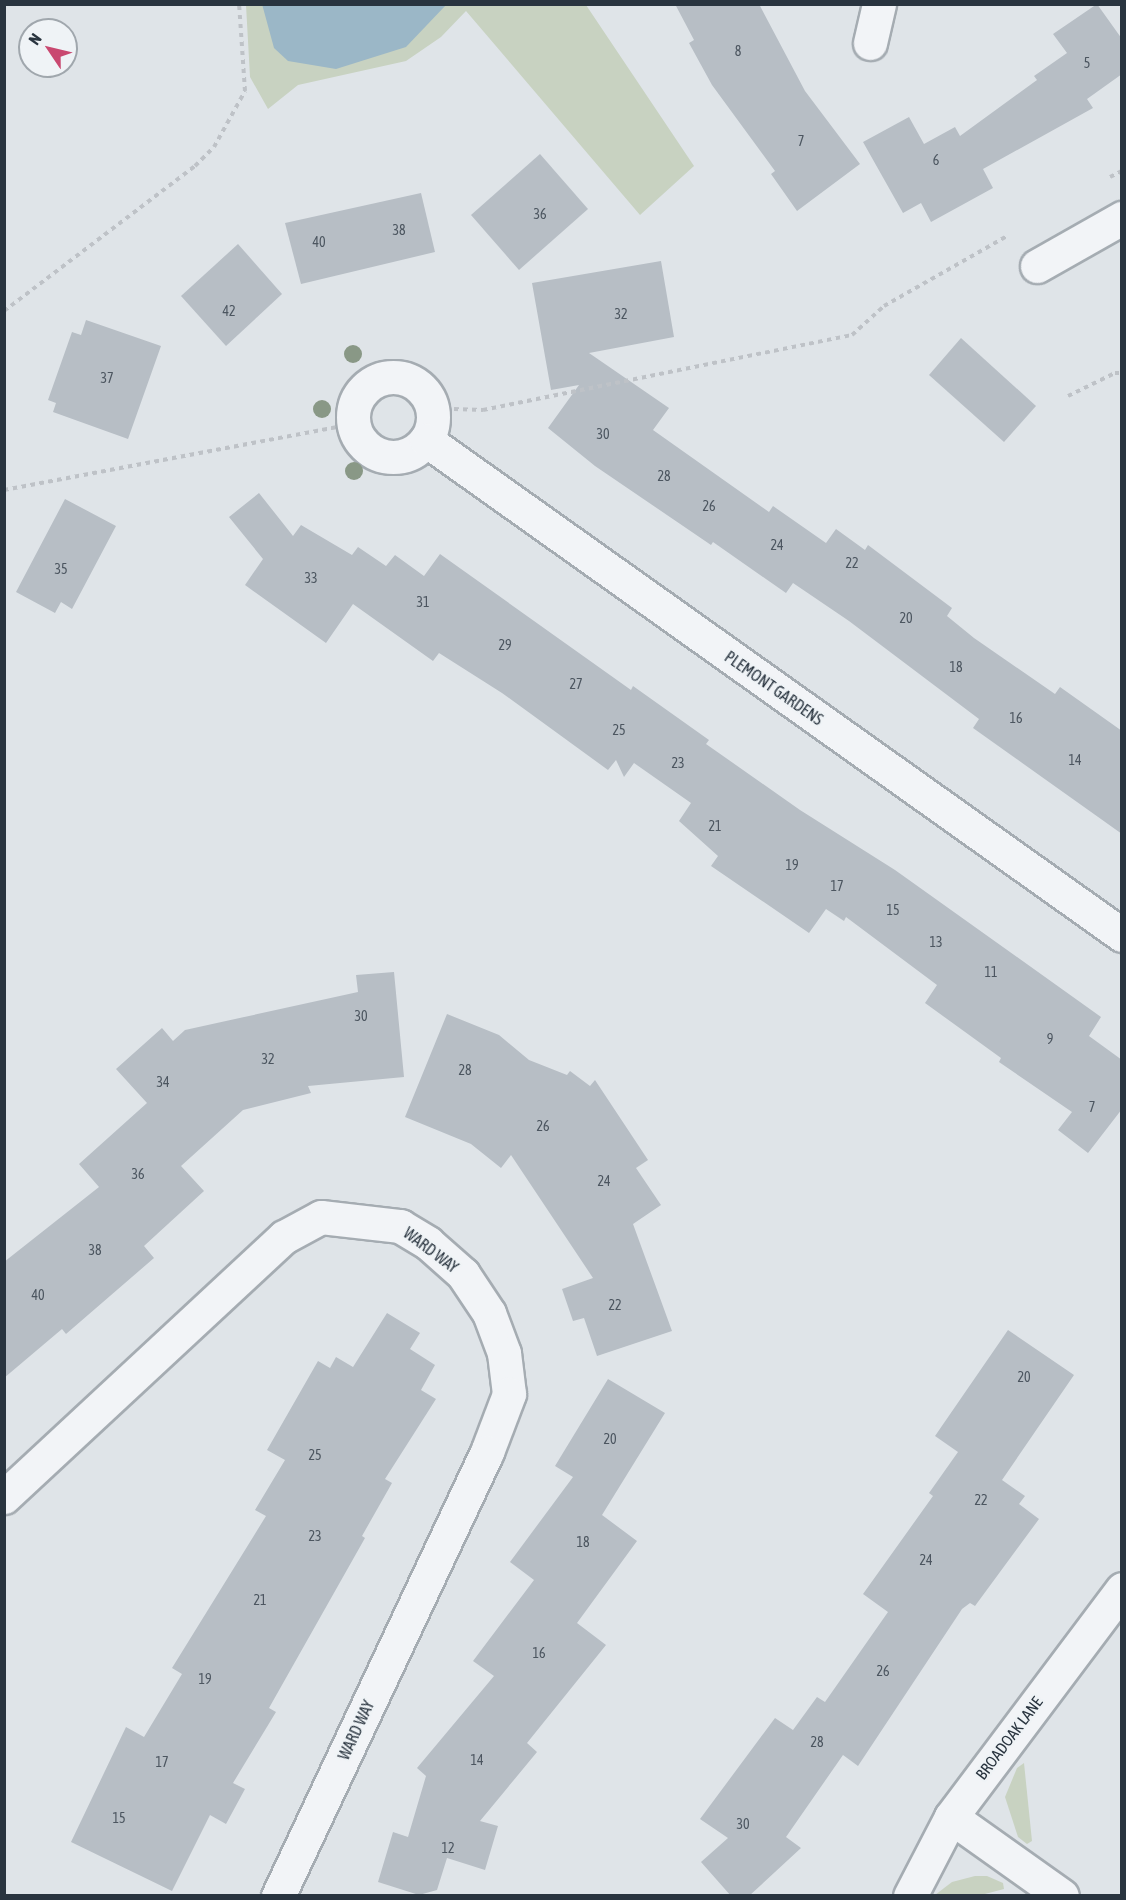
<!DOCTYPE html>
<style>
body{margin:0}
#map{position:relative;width:1126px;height:1900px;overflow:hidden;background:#dfe4e8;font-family:"Asap Condensed",sans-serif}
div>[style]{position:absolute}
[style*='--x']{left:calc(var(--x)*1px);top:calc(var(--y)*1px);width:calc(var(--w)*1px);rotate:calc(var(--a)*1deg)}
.green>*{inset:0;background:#c8d2c1}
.water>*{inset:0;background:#9bb7c7}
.building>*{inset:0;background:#b7bec5}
.path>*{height:4px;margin-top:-2px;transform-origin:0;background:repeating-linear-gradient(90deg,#bec2c7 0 4.5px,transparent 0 9px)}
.roads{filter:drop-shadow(2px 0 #a5acb2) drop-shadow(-2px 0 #a5acb2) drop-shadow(0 2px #a5acb2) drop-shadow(0 -2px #a5acb2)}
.minor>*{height:33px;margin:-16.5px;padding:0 16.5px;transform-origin:16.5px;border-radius:16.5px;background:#f2f4f7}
.minor>.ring{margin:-16.5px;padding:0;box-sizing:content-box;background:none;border:33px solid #f2f4f7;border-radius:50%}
.trees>*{width:18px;height:18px;margin:-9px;border-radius:50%;background:#899886}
span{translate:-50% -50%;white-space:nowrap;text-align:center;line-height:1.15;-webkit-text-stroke:4.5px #eff3f6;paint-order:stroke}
.number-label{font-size:14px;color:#4c5660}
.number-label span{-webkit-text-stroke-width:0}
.street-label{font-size:16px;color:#29343f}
.frame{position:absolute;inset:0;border:6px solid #29343f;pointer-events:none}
.north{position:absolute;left:18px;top:18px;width:60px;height:60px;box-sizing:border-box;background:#eff3f6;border:2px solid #a0a7ad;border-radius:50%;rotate:305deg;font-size:16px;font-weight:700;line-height:24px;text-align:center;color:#29343f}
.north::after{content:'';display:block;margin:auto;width:21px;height:27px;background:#c94870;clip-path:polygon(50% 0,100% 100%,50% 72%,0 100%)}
</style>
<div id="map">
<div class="green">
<i style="clip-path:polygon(246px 5px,586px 5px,694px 166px,640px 215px,466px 11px,441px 37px,406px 61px,298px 85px,268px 109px,250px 77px)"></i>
<i style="clip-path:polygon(1024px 1763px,1032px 1841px,1027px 1844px,1018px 1837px,1005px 1797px,1017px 1768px)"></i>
<i style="clip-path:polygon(975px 1876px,987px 1876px,1003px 1883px,1004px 1889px,981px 1895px,935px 1895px,952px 1882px)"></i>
</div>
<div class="water">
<i style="clip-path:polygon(262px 4px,446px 4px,446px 5px,406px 47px,336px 69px,288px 61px,274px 48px)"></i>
</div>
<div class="building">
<i style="clip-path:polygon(675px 4px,759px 4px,805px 91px,860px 164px,797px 211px,771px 174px,775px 171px,712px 85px,689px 43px,694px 40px)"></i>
<i style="clip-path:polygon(1097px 4px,1122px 39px,1122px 74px,1087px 99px,1093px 108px,983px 169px,993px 188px,931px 222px,921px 203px,903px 213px,863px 142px,909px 117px,924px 144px,955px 127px,960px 136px,1037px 80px,1034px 76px,1067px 53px,1053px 34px)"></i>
<i style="clip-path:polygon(540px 154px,588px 209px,519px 270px,471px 215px)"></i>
<i style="clip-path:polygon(421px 193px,435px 252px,301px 284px,285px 223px)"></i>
<i style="clip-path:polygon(238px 244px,282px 294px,226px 346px,181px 296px)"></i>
<i style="clip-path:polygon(661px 261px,674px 337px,589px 353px,669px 408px,653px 430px,769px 512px,773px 506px,826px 543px,836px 529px,865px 550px,868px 545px,952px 608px,947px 616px,974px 638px,1055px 694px,1060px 687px,1122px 731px,1122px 834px,973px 728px,979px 719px,849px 621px,793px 583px,786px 593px,713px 542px,711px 545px,595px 466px,548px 428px,579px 385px,551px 390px,532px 283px)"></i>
<i style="clip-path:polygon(86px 320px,161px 346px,128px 439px,53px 412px,56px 403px,48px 400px,72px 332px,81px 335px)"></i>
<i style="clip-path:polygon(961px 338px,1036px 406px,1004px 442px,929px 375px)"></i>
<i style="clip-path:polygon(259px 493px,293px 536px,301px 525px,352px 555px,358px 547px,386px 566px,395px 555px,424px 576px,440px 554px,631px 690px,633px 686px,709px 740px,706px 744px,800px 810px,895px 870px,1101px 1017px,1089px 1036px,1122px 1060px,1122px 1109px,1088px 1153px,1058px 1130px,1072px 1112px,999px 1062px,1001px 1058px,925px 1003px,937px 985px,846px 917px,844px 921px,826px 909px,809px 933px,711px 866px,718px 856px,679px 821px,691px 803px,634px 763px,624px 777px,616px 760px,608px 770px,502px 693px,439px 653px,433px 661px,353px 604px,326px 643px,245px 585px,263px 559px,229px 517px)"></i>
<i style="clip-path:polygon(65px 499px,116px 526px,72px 609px,61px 602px,55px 613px,16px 592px)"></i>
<i style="clip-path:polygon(394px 972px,404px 1077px,308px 1086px,311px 1093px,243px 1110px,181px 1166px,204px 1191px,144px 1246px,154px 1258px,66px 1334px,62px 1329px,4px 1378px,4px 1262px,99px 1187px,79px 1164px,147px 1103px,116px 1069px,162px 1028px,173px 1041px,185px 1030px,358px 992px,356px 975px)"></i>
<i style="clip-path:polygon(447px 1014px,499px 1035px,529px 1060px,567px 1075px,570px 1071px,590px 1086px,595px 1080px,648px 1160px,636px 1168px,661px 1205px,633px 1224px,672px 1331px,597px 1356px,584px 1318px,573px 1321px,562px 1289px,593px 1278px,511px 1155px,501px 1168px,471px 1144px,405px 1117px)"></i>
<i style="clip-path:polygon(387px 1313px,420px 1333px,410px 1349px,435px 1365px,421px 1390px,436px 1399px,385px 1479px,392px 1483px,362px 1536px,365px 1538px,269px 1708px,276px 1712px,233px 1783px,245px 1789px,226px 1824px,210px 1815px,172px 1891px,71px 1842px,126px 1727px,144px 1737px,182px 1674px,172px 1668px,266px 1516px,255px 1510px,285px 1460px,267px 1450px,318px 1361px,330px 1368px,336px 1357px,353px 1367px)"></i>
<i style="clip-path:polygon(1008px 1330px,1074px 1375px,1002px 1480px,1025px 1496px,1019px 1504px,1039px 1519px,975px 1606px,970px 1603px,962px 1609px,858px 1766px,843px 1755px,786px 1837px,801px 1848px,749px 1896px,731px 1896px,701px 1862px,728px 1838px,700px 1819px,775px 1718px,793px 1730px,817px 1697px,825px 1702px,888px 1612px,863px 1594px,933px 1496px,929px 1493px,958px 1452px,935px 1436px)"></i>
<i style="clip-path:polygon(608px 1379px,665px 1413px,602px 1515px,637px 1541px,577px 1623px,606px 1645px,527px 1743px,537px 1752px,480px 1821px,498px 1826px,485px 1870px,447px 1858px,437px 1890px,419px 1895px,378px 1882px,393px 1832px,408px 1837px,426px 1776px,417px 1768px,494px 1676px,473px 1661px,534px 1580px,510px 1562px,573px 1477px,555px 1466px)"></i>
</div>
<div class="path">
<i style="--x:1110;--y:177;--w:13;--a:-27"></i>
<i style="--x:4;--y:311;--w:240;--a:-37.2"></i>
<i style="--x:195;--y:166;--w:27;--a:-45"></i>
<i style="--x:214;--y:147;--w:64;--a:-61"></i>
<i style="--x:245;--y:91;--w:87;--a:-93.9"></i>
<i style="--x:1068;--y:396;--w:52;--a:-26.1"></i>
<i style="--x:1115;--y:373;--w:7;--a:0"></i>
<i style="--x:454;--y:409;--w:29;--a:2"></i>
<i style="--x:483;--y:410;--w:377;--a:-11.5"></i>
<i style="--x:852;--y:335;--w:43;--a:-42.2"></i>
<i style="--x:884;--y:306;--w:142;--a:-29.6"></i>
<i style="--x:4;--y:490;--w:354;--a:-10.7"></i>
</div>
<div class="roads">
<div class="minor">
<i style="--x:870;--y:43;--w:40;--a:-77"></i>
<i style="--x:1037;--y:266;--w:98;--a:-29.5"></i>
<i class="ring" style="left:353px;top:377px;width:47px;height:47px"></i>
<i style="--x:426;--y:440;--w:854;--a:35.42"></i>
<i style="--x:4;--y:1497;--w:382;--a:-42.9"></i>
<i style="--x:284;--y:1237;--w:42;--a:-28.4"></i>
<i style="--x:321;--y:1217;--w:80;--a:6.5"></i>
<i style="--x:400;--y:1226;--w:33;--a:31"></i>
<i style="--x:428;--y:1243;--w:47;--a:41.5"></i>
<i style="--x:463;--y:1274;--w:47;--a:56.3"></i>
<i style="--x:489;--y:1313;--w:43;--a:69.4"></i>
<i style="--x:504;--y:1353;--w:41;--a:83"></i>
<i style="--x:509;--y:1394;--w:62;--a:110.8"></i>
<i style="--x:487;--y:1452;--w:491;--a:115.2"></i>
<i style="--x:951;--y:1817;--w:136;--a:35.4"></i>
<i style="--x:910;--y:1896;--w:89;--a:-62.6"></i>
<i style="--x:951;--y:1817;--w:285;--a:-53.1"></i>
</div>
</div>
<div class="trees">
<i style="left:353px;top:354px"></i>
<i style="left:322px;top:409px"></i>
<i style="left:354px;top:471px"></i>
</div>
<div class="number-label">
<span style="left:738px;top:51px">8</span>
<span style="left:1087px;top:63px">5</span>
<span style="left:801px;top:141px">7</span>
<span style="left:936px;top:160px">6</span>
<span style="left:540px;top:214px">36</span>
<span style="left:399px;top:230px">38</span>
<span style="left:319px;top:242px">40</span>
<span style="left:229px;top:311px">42</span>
<span style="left:621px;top:314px">32</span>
<span style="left:107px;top:378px">37</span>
<span style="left:603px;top:434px">30</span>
<span style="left:664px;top:476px">28</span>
<span style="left:709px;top:506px">26</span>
<span style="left:777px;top:545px">24</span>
<span style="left:852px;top:563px">22</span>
<span style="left:61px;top:569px">35</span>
<span style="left:311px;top:578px">33</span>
<span style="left:423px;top:602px">31</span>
<span style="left:906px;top:618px">20</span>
<span style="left:505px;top:645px">29</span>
<span style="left:956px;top:667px">18</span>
<span style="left:576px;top:684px">27</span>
<span style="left:1016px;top:718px">16</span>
<span style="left:619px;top:730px">25</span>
<span style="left:1075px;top:760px">14</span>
<span style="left:678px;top:763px">23</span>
<span style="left:715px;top:826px">21</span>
<span style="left:792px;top:865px">19</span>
<span style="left:837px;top:886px">17</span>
<span style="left:893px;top:910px">15</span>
<span style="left:936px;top:942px">13</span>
<span style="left:991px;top:972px">11</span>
<span style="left:361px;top:1016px">30</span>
<span style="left:1050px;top:1039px">9</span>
<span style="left:268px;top:1059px">32</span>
<span style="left:465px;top:1070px">28</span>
<span style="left:163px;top:1082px">34</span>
<span style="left:1092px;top:1107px">7</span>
<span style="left:543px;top:1126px">26</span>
<span style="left:138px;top:1174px">36</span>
<span style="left:604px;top:1181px">24</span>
<span style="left:95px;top:1250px">38</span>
<span style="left:38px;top:1295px">40</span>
<span style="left:615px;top:1305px">22</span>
<span style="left:1024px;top:1377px">20</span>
<span style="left:610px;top:1439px">20</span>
<span style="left:315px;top:1455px">25</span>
<span style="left:981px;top:1500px">22</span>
<span style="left:315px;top:1536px">23</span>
<span style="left:583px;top:1542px">18</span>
<span style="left:926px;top:1560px">24</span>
<span style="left:260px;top:1600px">21</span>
<span style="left:539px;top:1653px">16</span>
<span style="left:883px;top:1671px">26</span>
<span style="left:205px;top:1679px">19</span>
<span style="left:817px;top:1742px">28</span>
<span style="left:477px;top:1760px">14</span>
<span style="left:162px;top:1762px">17</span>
<span style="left:119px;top:1818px">15</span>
<span style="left:743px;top:1824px">30</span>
<span style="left:448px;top:1848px">12</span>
</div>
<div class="street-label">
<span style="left:774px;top:688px;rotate:35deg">PLEMONT GARDENS</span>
<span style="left:431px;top:1250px;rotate:37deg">WARD WAY</span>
<span style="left:356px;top:1730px;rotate:-65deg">WARD WAY</span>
<span style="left:1009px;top:1738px;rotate:-53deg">BROADOAK LANE</span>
</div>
<div class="frame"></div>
<div class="north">N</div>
</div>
